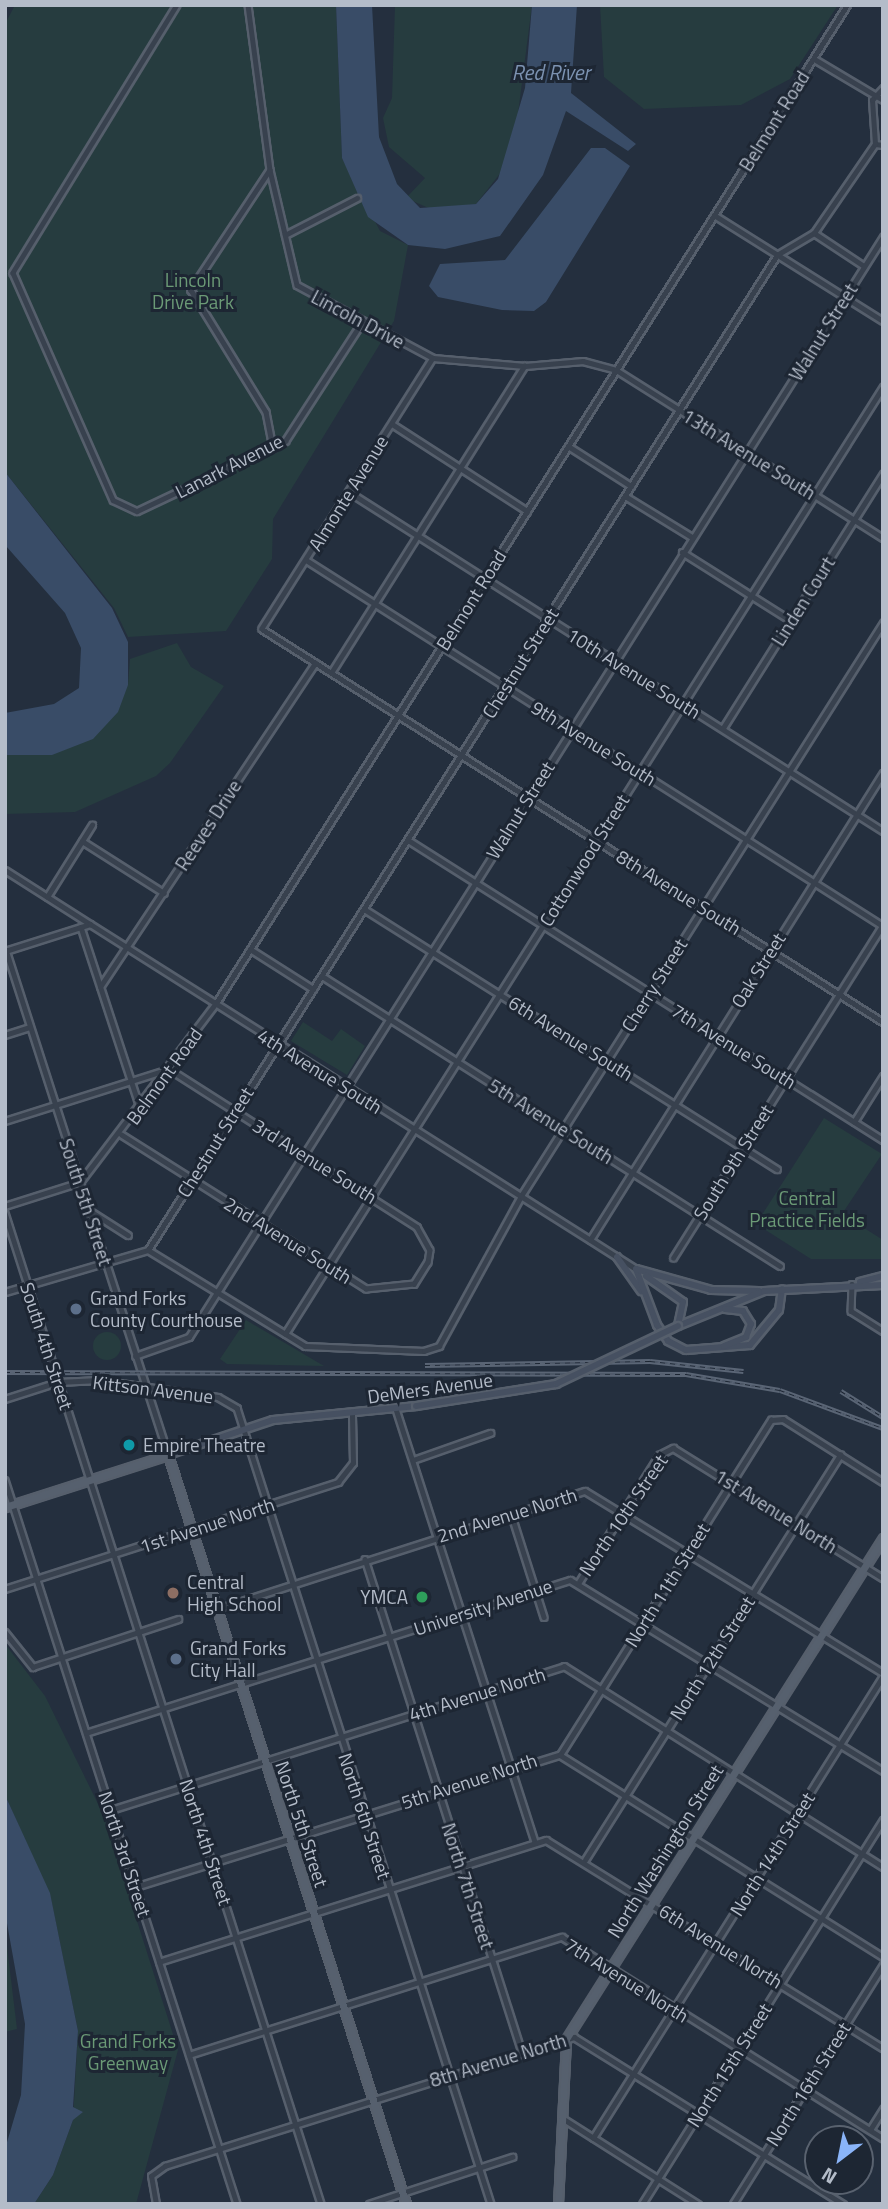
<!DOCTYPE html>
<style>
body{margin:0}
#map{position:relative;width:888px;height:2209px;overflow:hidden;background:#242f3e;font-family:"Titillium Web",sans-serif}
div>[style]{position:absolute}
[style*='--x']{left:calc(var(--x)*1px);top:calc(var(--y)*1px);width:calc(var(--w)*1px);rotate:calc(var(--a)*1deg)}
.green>*{inset:0;background:#263c3f}
.round{border-radius:50%}
.water>*{inset:0;background:#394c67}
.roads{filter:drop-shadow(2px 0 #565f6c) drop-shadow(-2px 0 #565f6c) drop-shadow(0 2px #565f6c) drop-shadow(0 -2px #565f6c)}
.minor>*{height:4.5px;margin:-2.25px;padding:0 2.25px;transform-origin:2.25px;border-radius:2.25px;background:#38414e}
.tertiary>*{height:5px;margin:-2.5px;padding:0 2.5px;transform-origin:2.5px;border-radius:2.5px;background:#38414e}
.secondary>*{height:6px;margin:-3px;padding:0 3px;transform-origin:3px;border-radius:3px;background:#465061}
.primary>*{height:7px;margin:-3.5px;padding:0 3.5px;transform-origin:3.5px;border-radius:3.5px;background:#56606e}
.rail>*{height:4.5px;margin-top:-2.25px;transform-origin:0;background:repeating-linear-gradient(90deg,#1d2633 0 5px,#5a6575 0 10px);box-sizing:border-box;border-block:2px solid #5a6575}
.bridges{filter:drop-shadow(2px 0 #565f6c) drop-shadow(-2px 0 #565f6c) drop-shadow(0 2px #565f6c) drop-shadow(0 -2px #565f6c)}
.secondary-bridge>*{height:6px;margin:-3px;padding:0 3px;transform-origin:3px;border-radius:3px;background:#465061}
.dots>*{width:19px;height:19px;translate:-50% -50%;box-sizing:border-box;border:4px solid #1d2633;border-radius:50%}
span{translate:-50% -50%;white-space:nowrap;text-align:center;line-height:1.15;-webkit-text-stroke:6px #1d2633;paint-order:stroke}
.street-label{font-size:19px;color:#b4bcc9}
.park-label{font-size:19px;color:#6b9a76}
.poi-label{font-size:19px;color:#b4bcc9}
.left{translate:0 -50%;text-align:left}
.right{translate:-100% -50%;text-align:right}
.water-label{font-size:21px;color:#7c92b1;font-style:italic}
.frame{position:absolute;inset:0;border:7px solid #b4bcc9;pointer-events:none}
.north{position:absolute;left:804px;top:2125px;width:70px;height:70px;box-sizing:border-box;background:#1d2633;border:2px solid #59626f;border-radius:50%;rotate:212deg;font-size:19px;font-weight:700;line-height:28px;text-align:center;color:#b4bcc9}
.north::after{content:'';display:block;margin:auto;width:24px;height:32px;background:#8ab4f8;clip-path:polygon(50% 0,100% 100%,50% 72%,0 100%)}
</style>
<div id="map">
<div class="green">
<i style="clip-path:polygon(15px 5px,336px 5px,342px 158px,380px 231px,408px 245px,394px 321px,273px 519px,272px 559px,226px 631px,128px 637px,114px 608px,5px 472px,5px 24px)"></i>
<i style="clip-path:polygon(395px 5px,532px 5px,516px 129px,502px 171px,476px 204px,433px 210px,406px 198px,425px 178px,389px 147px,383px 118px,392px 98px)"></i>
<i style="clip-path:polygon(600px 5px,838px 5px,790px 79px,741px 105px,644px 109px,604px 77px)"></i>
<i style="clip-path:polygon(177px 643px,191px 667px,224px 686px,170px 763px,156px 776px,75px 812px,5px 814px,5px 755px,52px 755px,128px 685px,130px 659px)"></i>
<i style="clip-path:polygon(303px 1022px,332px 1041px,341px 1029px,365px 1046px,347px 1075px,291px 1041px)"></i>
<i style="clip-path:polygon(824px 1118px,882px 1154px,842px 1214px,883px 1240px,883px 1259px,811px 1259px,756px 1224px)"></i>
<i style="clip-path:polygon(246px 1320px,324px 1366px,227px 1364px,220px 1359px)"></i>
<i class="round" style="left:93px;top:1332px;width:28px;height:28px"></i>
<i style="clip-path:polygon(5px 1644px,45px 1696px,103px 1814px,178px 2050px,136px 2204px,34px 2204px,53px 2175px,73px 2120px,78px 2031px,51px 1899px,5px 1795px)"></i>
<i style="clip-path:polygon(5px 1930px,17px 2029px,5px 2032px)"></i>
</div>
<div class="water">
<i style="clip-path:polygon(336px 5px,372px 5px,379px 137px,397px 184px,420px 208px,476px 204px,498px 179px,525px 88px,532px 5px,577px 5px,571px 93px,636px 144px,628px 151px,566px 111px,543px 175px,500px 236px,445px 249px,408px 245px,368px 217px,342px 158px)"></i>
<i style="clip-path:polygon(591px 148px,605px 148px,630px 166px,546px 302px,534px 311px,502px 310px,438px 297px,429px 286px,440px 264px,505px 260px)"></i>
<i style="clip-path:polygon(5px 472px,112px 608px,128px 642px,128px 685px,118px 712px,93px 739px,52px 755px,5px 755px,5px 713px,54px 704px,79px 688px,81px 648px,65px 613px,6px 546px)"></i>
<i style="clip-path:polygon(5px 1795px,50px 1893px,78px 2031px,73px 2107px,83px 2112px,73px 2120px,53px 2175px,34px 2204px,5px 2204px,5px 2149px,21px 2095px,25px 2024px,5px 1912px)"></i>
</div>
<div class="roads">
<div class="minor">
<i style="--x:177;--y:5;--w:314;--a:121.5"></i>
<i style="--x:13;--y:273;--w:248;--a:66.2"></i>
<i style="--x:113;--y:500;--w:26;--a:25"></i>
<i style="--x:137;--y:511;--w:164;--a:-25.3"></i>
<i style="--x:285;--y:441;--w:142;--a:-57.1"></i>
<i style="--x:248;--y:5;--w:166;--a:82.4"></i>
<i style="--x:270;--y:170;--w:118;--a:76.8"></i>
<i style="--x:297;--y:285;--w:154;--a:28.2"></i>
<i style="--x:433;--y:358;--w:92;--a:5"></i>
<i style="--x:525;--y:366;--w:58;--a:-4.9"></i>
<i style="--x:583;--y:361;--w:34;--a:15"></i>
<i style="--x:875;--y:144;--w:8;--a:7"></i>
<i style="--x:270;--y:170;--w:144;--a:123.4"></i>
<i style="--x:191;--y:290;--w:143;--a:58.4"></i>
<i style="--x:266;--y:412;--w:37;--a:79"></i>
<i style="--x:714;--y:215;--w:199;--a:32.1"></i>
<i style="--x:814;--y:233;--w:60;--a:33.4"></i>
<i style="--x:285;--y:235;--w:81;--a:-27.2"></i>
<i style="--x:433;--y:358;--w:320;--a:122.3"></i>
<i style="--x:262;--y:629;--w:735;--a:32.33"></i>
<i style="--x:392;--y:424;--w:161;--a:32.8"></i>
<i style="--x:568;--y:446;--w:75;--a:32.4"></i>
<i style="--x:349;--y:492;--w:633;--a:32.41"></i>
<i style="--x:625;--y:496;--w:79;--a:31.5"></i>
<i style="--x:682;--y:552;--w:128;--a:32.2"></i>
<i style="--x:306;--y:560;--w:683;--a:32.39"></i>
<i style="--x:331;--y:673;--w:363;--a:-57.8"></i>
<i style="--x:723;--y:728;--w:300;--a:-57.8"></i>
<i style="--x:408;--y:840;--w:562;--a:32.28"></i>
<i style="--x:82;--y:841;--w:97;--a:32.4"></i>
<i style="--x:5;--y:870;--w:101;--a:32.4"></i>
<i style="--x:47;--y:897;--w:85;--a:-58"></i>
<i style="--x:364;--y:909;--w:488;--a:32.2"></i>
<i style="--x:81;--y:927;--w:190;--a:71.9"></i>
<i style="--x:250;--y:949;--w:75;--a:32.4"></i>
<i style="--x:322;--y:976;--w:542;--a:32.34"></i>
<i style="--x:100;--y:987;--w:389;--a:-56.4"></i>
<i style="--x:5;--y:1035;--w:26;--a:-18"></i>
<i style="--x:5;--y:1121;--w:172;--a:-17.6"></i>
<i style="--x:169;--y:1069;--w:294;--a:32.5"></i>
<i style="--x:417;--y:1227;--w:26;--a:61"></i>
<i style="--x:430;--y:1250;--w:12;--a:99"></i>
<i style="--x:428;--y:1262;--w:26;--a:122"></i>
<i style="--x:414;--y:1284;--w:48;--a:174.1"></i>
<i style="--x:366;--y:1289;--w:289;--a:-147.8"></i>
<i style="--x:854;--y:1122;--w:54;--a:-57.8"></i>
<i style="--x:5;--y:1206;--w:79;--a:-17.7"></i>
<i style="--x:80;--y:1182;--w:243;--a:-107.8"></i>
<i style="--x:90;--y:1211;--w:45;--a:32.3"></i>
<i style="--x:5;--y:1213;--w:1040;--a:72.31"></i>
<i style="--x:590;--y:1240;--w:551;--a:-57.9"></i>
<i style="--x:148;--y:1250;--w:1177;--a:-57.7"></i>
<i style="--x:777;--y:255;--w:43;--a:-30.7"></i>
<i style="--x:814;--y:233;--w:108;--a:-55.6"></i>
<i style="--x:875;--y:144;--w:44;--a:-93.9"></i>
<i style="--x:872;--y:100;--w:16;--a:-47"></i>
<i style="--x:673;--y:1258;--w:395;--a:-57.8"></i>
<i style="--x:852;--y:1284;--w:27;--a:92"></i>
<i style="--x:851;--y:1311;--w:38;--a:32"></i>
<i style="--x:5;--y:1292;--w:149;--a:-16.4"></i>
<i style="--x:148;--y:1250;--w:184;--a:31.4"></i>
<i style="--x:305;--y:1346;--w:119;--a:2.4"></i>
<i style="--x:424;--y:1351;--w:16;--a:-18"></i>
<i style="--x:439;--y:1346;--w:171;--a:-61.3"></i>
<i style="--x:521;--y:1196;--w:678;--a:-57.72"></i>
<i style="--x:285;--y:1334;--w:1120;--a:-57.73"></i>
<i style="--x:135;--y:1356;--w:57;--a:-19.4"></i>
<i style="--x:189;--y:1337;--w:1301;--a:-57.75"></i>
<i style="--x:5;--y:1399;--w:56;--a:-17.8"></i>
<i style="--x:58;--y:1382;--w:41;--a:-2.8"></i>
<i style="--x:99;--y:1380;--w:120;--a:8.1"></i>
<i style="--x:218;--y:1397;--w:22;--a:30"></i>
<i style="--x:237;--y:1408;--w:836;--a:72.3"></i>
<i style="--x:396;--y:1409;--w:455;--a:72.2"></i>
<i style="--x:413;--y:1460;--w:82;--a:-19.3"></i>
<i style="--x:5;--y:1480;--w:760;--a:72.23"></i>
<i style="--x:511;--y:1513;--w:109;--a:72.4"></i>
<i style="--x:365;--y:1559;--w:517;--a:72.34"></i>
<i style="--x:579;--y:1582;--w:150;--a:-57.8"></i>
<i style="--x:659;--y:1455;--w:16;--a:-27"></i>
<i style="--x:673;--y:1448;--w:247;--a:31.8"></i>
<i style="--x:5;--y:1589;--w:350;--a:-17.8"></i>
<i style="--x:338;--y:1482;--w:24;--a:-52"></i>
<i style="--x:353;--y:1463;--w:49;--a:-91.2"></i>
<i style="--x:217;--y:1609;--w:386;--a:-17.8"></i>
<i style="--x:585;--y:1491;--w:349;--a:31.4"></i>
<i style="--x:5;--y:1632;--w:45;--a:51.3"></i>
<i style="--x:33;--y:1667;--w:153;--a:-18.3"></i>
<i style="--x:86;--y:1733;--w:162;--a:-17.7"></i>
<i style="--x:560;--y:1755;--w:396;--a:-57.8"></i>
<i style="--x:771;--y:1420;--w:12;--a:-5"></i>
<i style="--x:783;--y:1419;--w:118;--a:32.2"></i>
<i style="--x:111;--y:1810;--w:475;--a:-17.6"></i>
<i style="--x:564;--y:1666;--w:377;--a:32.2"></i>
<i style="--x:585;--y:1860;--w:479;--a:-57.8"></i>
<i style="--x:135;--y:1887;--w:445;--a:-17.3"></i>
<i style="--x:560;--y:1755;--w:381;--a:32"></i>
<i style="--x:159;--y:1962;--w:406;--a:-17.5"></i>
<i style="--x:546;--y:1840;--w:396;--a:31.7"></i>
<i style="--x:189;--y:2055;--w:391;--a:-17.6"></i>
<i style="--x:562;--y:1937;--w:379;--a:32.1"></i>
<i style="--x:562;--y:2118;--w:161;--a:32.3"></i>
<i style="--x:870;--y:2130;--w:25;--a:-58"></i>
<i style="--x:593;--y:2138;--w:545;--a:-57.88"></i>
<i style="--x:156;--y:2204;--w:28;--a:-100"></i>
<i style="--x:151;--y:2176;--w:17;--a:-36"></i>
<i style="--x:165;--y:2166;--w:429;--a:-17.5"></i>
<i style="--x:574;--y:2037;--w:317;--a:31.8"></i>
<i style="--x:369;--y:2204;--w:151;--a:-18.2"></i>
<i style="--x:642;--y:2204;--w:453;--a:-57.9"></i>
<i style="--x:733;--y:2204;--w:282;--a:-57.9"></i>
</div>
<div class="tertiary">
<i style="--x:814;--y:59;--w:80;--a:30.7"></i>
<i style="--x:616;--y:370;--w:315;--a:32.2"></i>
<i style="--x:5;--y:951;--w:89;--a:-17.6"></i>
<i style="--x:90;--y:924;--w:646;--a:32.29"></i>
<i style="--x:168;--y:1455;--w:287;--a:-107.9"></i>
<i style="--x:80;--y:1182;--w:225;--a:-52.8"></i>
<i style="--x:216;--y:1003;--w:1181;--a:-57.7"></i>
<i style="--x:240;--y:1684;--w:346;--a:-17.5"></i>
<i style="--x:570;--y:1580;--w:367;--a:31.4"></i>
</div>
<div class="secondary">
<i style="--x:617;--y:1257;--w:42;--a:54.8"></i>
<i style="--x:636;--y:1269;--w:60;--a:69.4"></i>
<i style="--x:657;--y:1325;--w:19;--a:55"></i>
<i style="--x:668;--y:1341;--w:20;--a:27"></i>
<i style="--x:686;--y:1350;--w:64;--a:-4.5"></i>
<i style="--x:750;--y:1345;--w:45;--a:-50.4"></i>
<i style="--x:779;--y:1310;--w:21;--a:-82"></i>
<i style="--x:636;--y:1269;--w:78;--a:15.6"></i>
<i style="--x:711;--y:1290;--w:48;--a:1.2"></i>
<i style="--x:646;--y:1276;--w:45;--a:35.1"></i>
<i style="--x:683;--y:1302;--w:24;--a:102"></i>
<i style="--x:860;--y:1282;--w:24;--a:-15"></i>
<i style="--x:678;--y:1326;--w:93;--a:-22.1"></i>
<i style="--x:764;--y:1291;--w:119;--a:-2.9"></i>
<i style="--x:724;--y:1346;--w:24;--a:-22"></i>
<i style="--x:746;--y:1337;--w:14;--a:-69"></i>
<i style="--x:751;--y:1324;--w:15;--a:-122"></i>
<i style="--x:743;--y:1311;--w:18;--a:-174"></i>
<i style="--x:168;--y:1455;--w:111;--a:-18.4"></i>
<i style="--x:273;--y:1420;--w:144;--a:-5.6"></i>
</div>
<div class="primary">
<i style="--x:5;--y:1507;--w:171;--a:-17.7"></i>
<i style="--x:168;--y:1455;--w:786;--a:72.37"></i>
<i style="--x:558;--y:2204;--w:165;--a:-87.2"></i>
<i style="--x:566;--y:2039;--w:593;--a:-57.68"></i>
</div>
</div>
<div class="rail">
<i style="--x:425;--y:1365;--w:225;--a:-1"></i>
<i style="--x:650;--y:1361;--w:94;--a:6.1"></i>
<i style="--x:5;--y:1372;--w:681;--a:0.17"></i>
<i style="--x:686;--y:1374;--w:95;--a:9.7"></i>
<i style="--x:780;--y:1390;--w:110;--a:20.3"></i>
<i style="--x:841;--y:1391;--w:49;--a:31.8"></i>
</div>
<div class="bridges">
<div class="secondary-bridge">
<i style="--x:416;--y:1406;--w:142;--a:-8.9"></i>
<i style="--x:556;--y:1384;--w:135;--a:-25.4"></i>
</div>
</div>
<div class="dots">
<i style="left:76px;top:1309px;background:#5c6f8a"></i>
<i style="left:129px;top:1445px;background:#0f9aa8"></i>
<i style="left:173px;top:1593px;background:#8d6e63"></i>
<i style="left:422px;top:1597px;background:#2e9e5b"></i>
<i style="left:176px;top:1659px;background:#5c6f8a"></i>
</div>
<div class="street-label">
<span style="left:774px;top:121px;rotate:-58deg">Belmont Road</span>
<span style="left:358px;top:319px;rotate:28deg">Lincoln Drive</span>
<span style="left:823px;top:332px;rotate:-58deg">Walnut Street</span>
<span style="left:749px;top:454px;rotate:32deg">13th Avenue South</span>
<span style="left:229px;top:466px;rotate:-27deg">Lanark Avenue</span>
<span style="left:348px;top:493px;rotate:-58deg">Almonte Avenue</span>
<span style="left:471px;top:600px;rotate:-58deg">Belmont Road</span>
<span style="left:803px;top:601px;rotate:-58deg">Linden Court</span>
<span style="left:520px;top:663px;rotate:-58deg">Chestnut Street</span>
<span style="left:634px;top:673px;rotate:32deg">10th Avenue South</span>
<span style="left:594px;top:743px;rotate:32deg">9th Avenue South</span>
<span style="left:520px;top:810px;rotate:-58deg">Walnut Street</span>
<span style="left:208px;top:825px;rotate:-57deg">Reeves Drive</span>
<span style="left:584px;top:860px;rotate:-58deg">Cottonwood Street</span>
<span style="left:679px;top:892px;rotate:32deg">8th Avenue South</span>
<span style="left:758px;top:970px;rotate:-58deg">Oak Street</span>
<span style="left:654px;top:985px;rotate:-58deg">Cherry Street</span>
<span style="left:571px;top:1038px;rotate:32deg">6th Avenue South</span>
<span style="left:734px;top:1046px;rotate:32deg">7th Avenue South</span>
<span style="left:320px;top:1071px;rotate:32deg">4th Avenue South</span>
<span style="left:164px;top:1076px;rotate:-54deg">Belmont Road</span>
<span style="left:551px;top:1121px;rotate:32deg">5th Avenue South</span>
<span style="left:215px;top:1142px;rotate:-58deg">Chestnut Street</span>
<span style="left:315px;top:1161px;rotate:32deg">3rd Avenue South</span>
<span style="left:733px;top:1162px;rotate:-58deg">South 9th Street</span>
<span style="left:86px;top:1202px;rotate:72deg">South 5th Street</span>
<span style="left:288px;top:1240px;rotate:32deg">2nd Avenue South</span>
<span style="left:47px;top:1346px;rotate:72deg">South 4th Street</span>
<span style="left:430px;top:1388px;rotate:-8deg">DeMers Avenue</span>
<span style="left:153px;top:1389px;rotate:7deg">Kittson Avenue</span>
<span style="left:776px;top:1511px;rotate:32deg">1st Avenue North</span>
<span style="left:507px;top:1515px;rotate:-17deg">2nd Avenue North</span>
<span style="left:623px;top:1515px;rotate:-56deg">North 10th Street</span>
<span style="left:207px;top:1525px;rotate:-18deg">1st Avenue North</span>
<span style="left:667px;top:1585px;rotate:-58deg">North 11th Street</span>
<span style="left:483px;top:1607px;rotate:-18deg">University Avenue</span>
<span style="left:712px;top:1658px;rotate:-58deg">North 12th Street</span>
<span style="left:477px;top:1694px;rotate:-17deg">4th Avenue North</span>
<span style="left:469px;top:1781px;rotate:-18deg">5th Avenue North</span>
<span style="left:365px;top:1816px;rotate:72deg">North 6th Street</span>
<span style="left:302px;top:1824px;rotate:72deg">North 5th Street</span>
<span style="left:206px;top:1842px;rotate:72deg">North 4th Street</span>
<span style="left:665px;top:1851px;rotate:-58deg">North Washington Street</span>
<span style="left:125px;top:1854px;rotate:72deg">North 3rd Street</span>
<span style="left:772px;top:1854px;rotate:-58deg">North 14th Street</span>
<span style="left:468px;top:1886px;rotate:72deg">North 7th Street</span>
<span style="left:721px;top:1946px;rotate:32deg">6th Avenue North</span>
<span style="left:627px;top:1980px;rotate:32deg">7th Avenue North</span>
<span style="left:498px;top:2060px;rotate:-17deg">8th Avenue North</span>
<span style="left:729px;top:2065px;rotate:-58deg">North 15th Street</span>
<span style="left:808px;top:2084px;rotate:-58deg">North 16th Street</span>
</div>
<div class="park-label">
<span style="left:193px;top:291px">Lincoln<br>Drive Park</span>
<span style="left:807px;top:1209px">Central<br>Practice Fields</span>
<span style="left:128px;top:2052px">Grand Forks<br>Greenway</span>
</div>
<div class="poi-label">
<span class="left" style="left:90px;top:1309px">Grand Forks<br>County Courthouse</span>
<span class="left" style="left:143px;top:1445px">Empire Theatre</span>
<span class="left" style="left:187px;top:1593px">Central<br>High School</span>
<span class="right" style="left:408px;top:1597px">YMCA</span>
<span class="left" style="left:190px;top:1659px">Grand Forks<br>City Hall</span>
</div>
<div class="water-label">
<span style="left:551px;top:72px">Red River</span>
</div>
<div class="frame"></div>
<div class="north">N</div>
</div>
